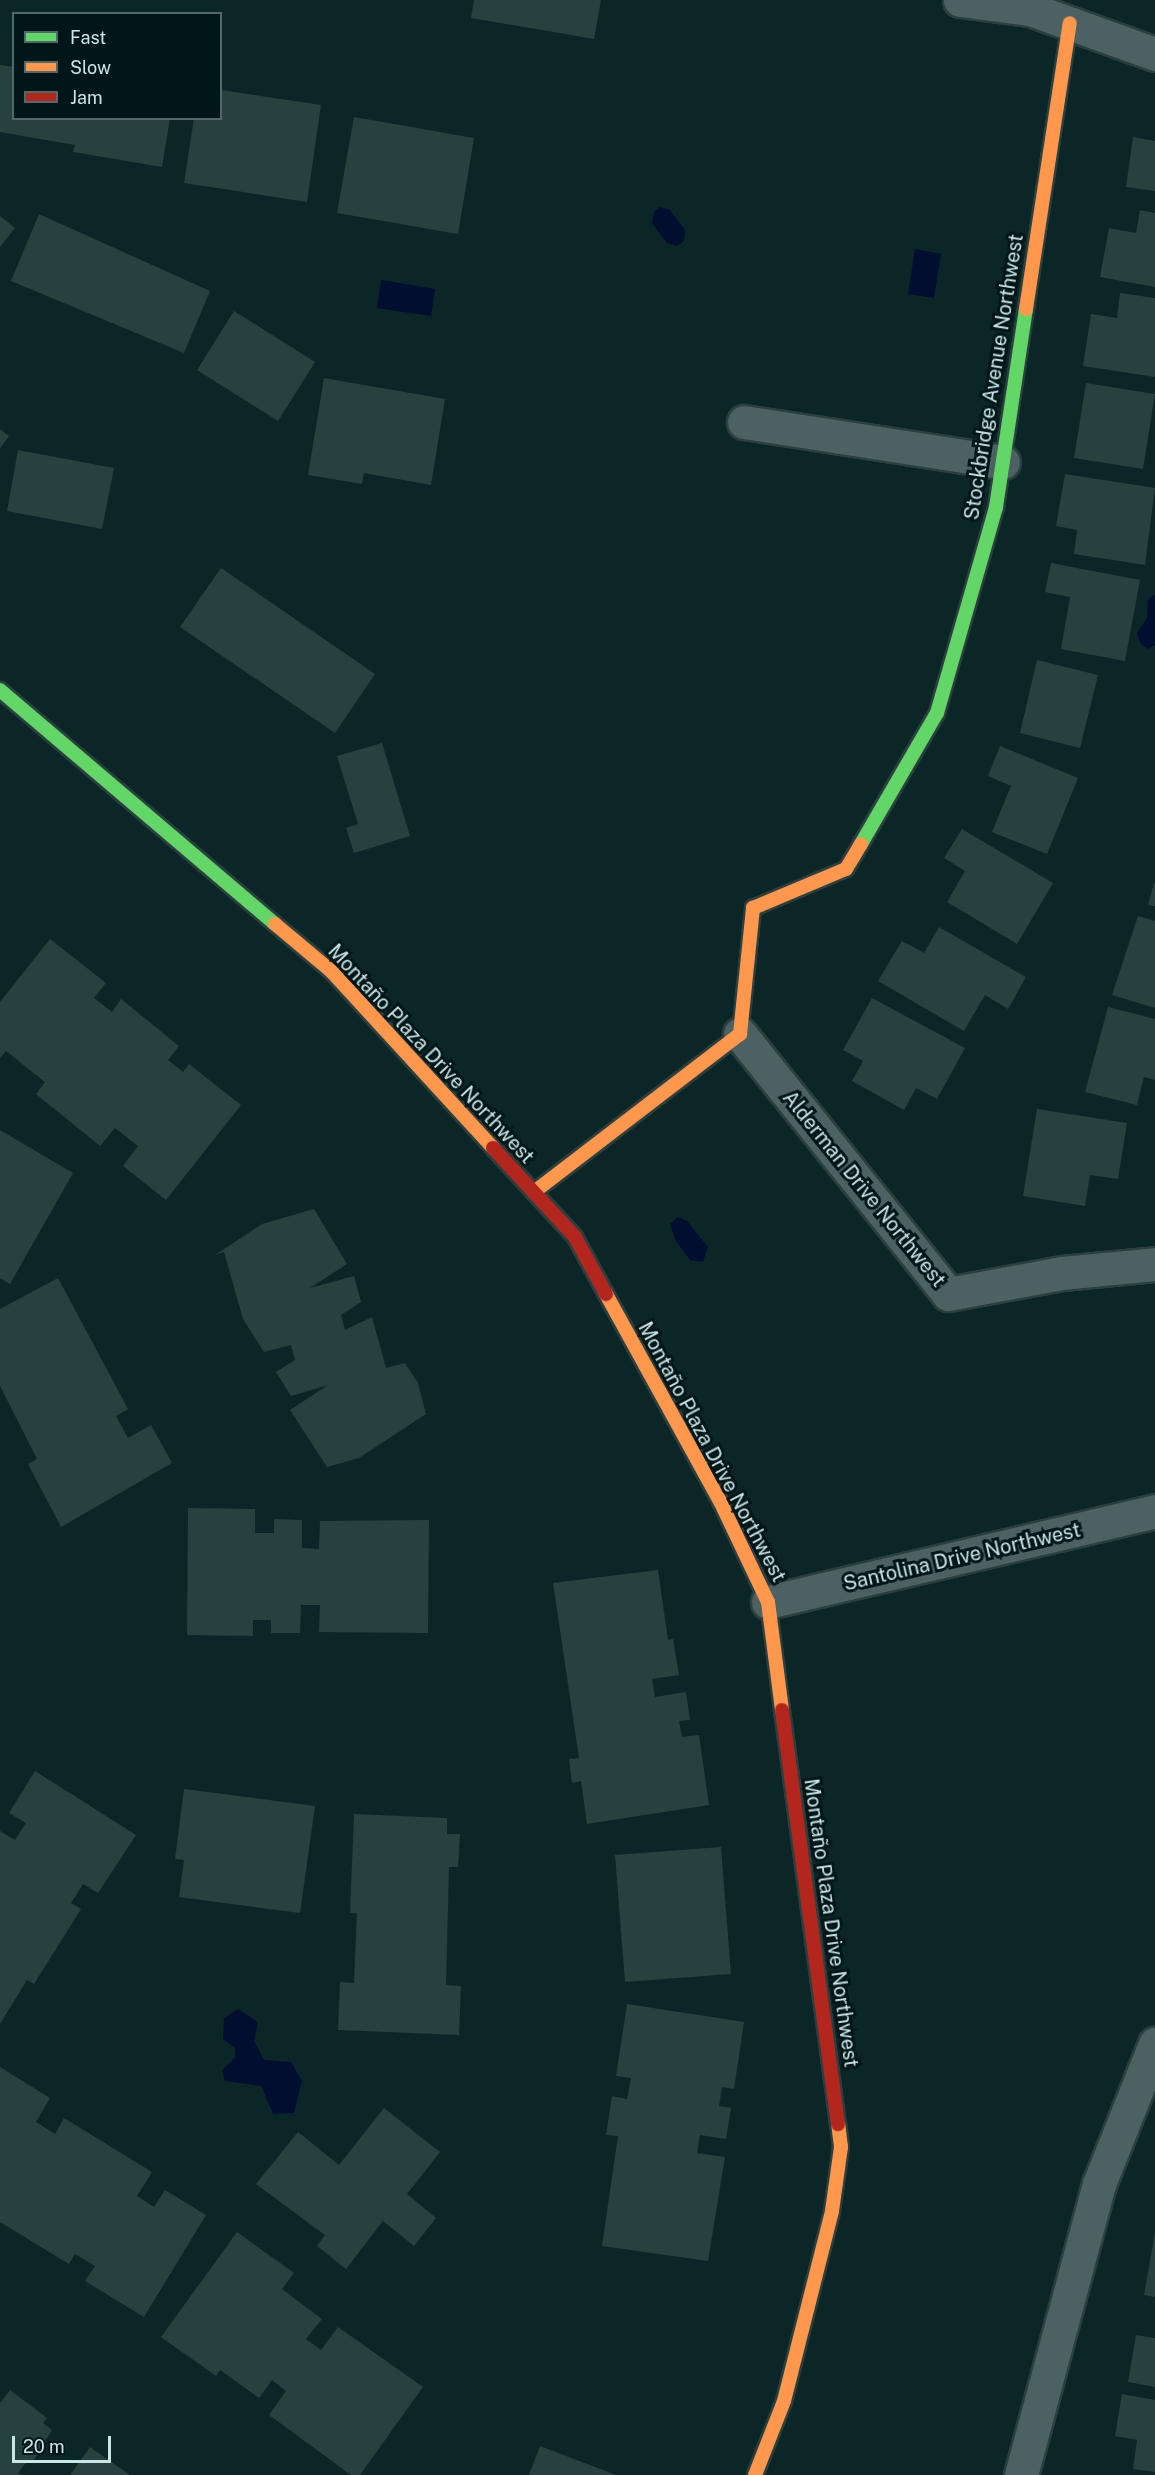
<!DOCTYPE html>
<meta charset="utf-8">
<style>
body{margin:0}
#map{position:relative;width:1155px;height:2475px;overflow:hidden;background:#0b2627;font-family:"Public Sans",sans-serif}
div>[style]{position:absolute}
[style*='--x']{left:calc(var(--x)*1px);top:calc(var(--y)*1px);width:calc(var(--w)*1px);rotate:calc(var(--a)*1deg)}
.water>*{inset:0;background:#010e2f}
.building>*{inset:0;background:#26423f}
.roads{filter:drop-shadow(2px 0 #2c3f3f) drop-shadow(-2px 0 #2c3f3f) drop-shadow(0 2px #2c3f3f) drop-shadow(0 -2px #2c3f3f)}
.street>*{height:33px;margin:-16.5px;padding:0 16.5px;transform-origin:16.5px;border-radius:16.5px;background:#4b6162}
.fast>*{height:14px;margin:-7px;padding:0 7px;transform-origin:7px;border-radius:7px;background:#63d668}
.slow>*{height:14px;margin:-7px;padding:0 7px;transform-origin:7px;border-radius:7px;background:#ff974d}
.jam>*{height:14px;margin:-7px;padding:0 7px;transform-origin:7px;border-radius:7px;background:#b3261e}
span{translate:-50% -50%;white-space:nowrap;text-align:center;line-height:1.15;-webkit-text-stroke:6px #001617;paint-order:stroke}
.street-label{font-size:20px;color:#c9e6e6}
.legend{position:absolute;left:12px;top:12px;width:210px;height:108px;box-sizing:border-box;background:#001617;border:2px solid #50696a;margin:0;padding:8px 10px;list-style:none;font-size:18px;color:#c9e6e6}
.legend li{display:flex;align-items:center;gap:12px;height:30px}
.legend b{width:30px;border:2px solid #50696a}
.scale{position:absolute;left:12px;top:2436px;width:99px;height:27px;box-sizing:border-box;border:3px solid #c9e6e6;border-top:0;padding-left:8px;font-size:18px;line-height:21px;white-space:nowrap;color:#c9e6e6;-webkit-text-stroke:4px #001617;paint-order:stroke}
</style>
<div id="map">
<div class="water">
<i style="clip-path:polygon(660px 207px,670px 210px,685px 230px,684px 241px,677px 246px,667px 243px,652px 223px,654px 212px)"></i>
<i style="clip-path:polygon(915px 249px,941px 254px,934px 298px,908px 294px)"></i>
<i style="clip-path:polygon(381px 280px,435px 289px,431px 316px,377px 308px)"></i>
<i style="clip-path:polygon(1155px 595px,1155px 645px,1148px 649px,1140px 643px,1137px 633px,1147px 618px,1148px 599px)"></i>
<i style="clip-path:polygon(678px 1217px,687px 1221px,708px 1247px,703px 1262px,690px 1260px,676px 1241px,670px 1224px)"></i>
<i style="clip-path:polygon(238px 2009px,258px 2022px,254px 2041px,264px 2060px,291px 2062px,302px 2081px,294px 2113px,273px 2114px,261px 2086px,225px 2081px,222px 2070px,235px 2058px,235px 2048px,223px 2039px,224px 2018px)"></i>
</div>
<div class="building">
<i style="clip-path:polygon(474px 0,601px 0,594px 39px,471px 18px)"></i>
<i style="clip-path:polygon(0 65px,14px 67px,14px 118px,170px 118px,162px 167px,73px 152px,75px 145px,0 132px)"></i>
<i style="clip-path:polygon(220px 90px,321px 105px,307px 202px,184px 183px,194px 118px,220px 118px)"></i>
<i style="clip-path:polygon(354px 117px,474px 138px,458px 234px,337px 213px)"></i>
<i style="clip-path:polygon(1133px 137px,1155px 141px,1155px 191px,1126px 187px)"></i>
<i style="clip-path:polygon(1140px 210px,1155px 213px,1155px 287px,1100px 277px,1109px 228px,1136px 233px)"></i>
<i style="clip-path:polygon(39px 214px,210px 291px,184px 353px,11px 281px)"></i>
<i style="clip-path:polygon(0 216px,15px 228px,0 247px)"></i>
<i style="clip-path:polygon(1120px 293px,1155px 298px,1155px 377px,1083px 366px,1091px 314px,1117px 318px)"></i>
<i style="clip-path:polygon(234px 311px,315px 362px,278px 421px,197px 370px)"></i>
<i style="clip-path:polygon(324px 378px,445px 399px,431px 485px,364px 473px,362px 484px,308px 475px)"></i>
<i style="clip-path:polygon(1086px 383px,1155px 394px,1143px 469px,1074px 458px)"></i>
<i style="clip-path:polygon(0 429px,9px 436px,0 448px)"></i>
<i style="clip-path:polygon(18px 450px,114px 468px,102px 529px,7px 511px)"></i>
<i style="clip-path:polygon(1065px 474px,1155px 488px,1145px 565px,1074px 554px,1077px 530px,1056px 526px)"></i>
<i style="clip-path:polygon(1051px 563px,1140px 580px,1125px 661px,1061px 649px,1070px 597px,1045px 592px)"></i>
<i style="clip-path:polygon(221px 568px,375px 674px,335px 733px,180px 627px)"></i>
<i style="clip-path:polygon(1037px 660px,1098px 675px,1080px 748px,1020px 733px)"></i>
<i style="clip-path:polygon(382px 743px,410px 836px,354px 853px,346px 828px,358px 824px,337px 756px)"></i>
<i style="clip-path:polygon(1000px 746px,1078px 778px,1047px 854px,992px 832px,1011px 786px,988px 776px)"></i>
<i style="clip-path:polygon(962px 829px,1053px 883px,1017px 944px,947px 902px,965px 871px,944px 858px)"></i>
<i style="clip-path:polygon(1154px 883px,1155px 883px,1155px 906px,1148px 905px)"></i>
<i style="clip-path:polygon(1138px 916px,1155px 921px,1155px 1008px,1112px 995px)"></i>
<i style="clip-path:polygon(939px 927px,1026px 977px,1008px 1009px,985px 995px,964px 1031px,878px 981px,902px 941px,924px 953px)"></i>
<i style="clip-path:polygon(50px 939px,106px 983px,94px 998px,112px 1012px,121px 999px,179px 1046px,168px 1060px,183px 1072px,189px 1064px,241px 1105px,166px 1200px,123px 1166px,138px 1146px,115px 1128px,100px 1146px,36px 1094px,45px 1082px,6px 1051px,0 1058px,0 1002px)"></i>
<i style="clip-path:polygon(872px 998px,965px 1048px,937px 1099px,916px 1088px,904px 1110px,852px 1081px,863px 1061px,843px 1050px)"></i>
<i style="clip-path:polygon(1108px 1007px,1155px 1019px,1155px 1080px,1144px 1077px,1137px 1105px,1085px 1092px)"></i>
<i style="clip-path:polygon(1037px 1109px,1127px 1123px,1118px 1179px,1090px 1175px,1085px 1206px,1023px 1196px)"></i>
<i style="clip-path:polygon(0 1130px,73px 1173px,10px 1284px,0 1278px)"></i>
<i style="clip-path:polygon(314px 1209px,347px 1264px,310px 1288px,354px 1276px,361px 1302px,341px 1315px,345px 1330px,372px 1317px,386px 1368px,405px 1363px,418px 1383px,426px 1414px,359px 1458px,327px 1467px,290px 1410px,328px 1385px,291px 1396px,276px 1372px,295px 1360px,291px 1345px,264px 1352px,243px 1319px,224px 1252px,215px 1255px,262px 1224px)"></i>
<i style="clip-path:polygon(58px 1278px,128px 1409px,116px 1416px,128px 1438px,151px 1425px,172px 1463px,61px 1527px,28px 1464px,37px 1459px,0 1386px,0 1309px)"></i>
<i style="clip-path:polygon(188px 1508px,255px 1509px,255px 1533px,274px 1533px,274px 1519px,302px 1520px,302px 1548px,319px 1549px,320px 1521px,429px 1520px,428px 1633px,319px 1632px,320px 1605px,301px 1605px,300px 1633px,271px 1633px,271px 1620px,253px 1620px,253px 1636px,187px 1635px)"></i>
<i style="clip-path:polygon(658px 1570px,668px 1640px,673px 1639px,679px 1675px,652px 1679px,655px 1697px,686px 1692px,690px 1720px,679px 1721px,682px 1737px,699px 1735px,709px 1805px,587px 1824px,581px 1781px,572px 1783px,569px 1759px,579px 1758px,553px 1583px)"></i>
<i style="clip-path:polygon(35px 1771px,136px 1835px,98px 1893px,83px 1884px,71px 1903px,81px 1909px,34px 1984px,27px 1980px,0 2024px,0 1831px,15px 1840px,26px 1823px,9px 1813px)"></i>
<i style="clip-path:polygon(184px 1789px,315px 1806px,300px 1913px,179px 1897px,184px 1860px,175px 1859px)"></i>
<i style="clip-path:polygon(354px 1814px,447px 1818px,447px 1834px,460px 1834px,458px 1867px,449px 1867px,446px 1985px,461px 1986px,459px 2035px,338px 2030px,340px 1982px,354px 1983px,357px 1913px,350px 1913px)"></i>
<i style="clip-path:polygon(721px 1847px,731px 1974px,625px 1982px,615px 1855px)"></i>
<i style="clip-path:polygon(627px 2004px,744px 2022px,734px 2089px,722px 2087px,719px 2106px,731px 2108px,726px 2139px,700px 2135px,697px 2153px,725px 2157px,708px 2261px,602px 2246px,618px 2136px,606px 2135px,612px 2096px,627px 2099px,631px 2078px,616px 2076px)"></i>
<i style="clip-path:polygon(0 2067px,50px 2098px,36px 2122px,55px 2134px,64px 2118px,152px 2172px,137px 2196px,154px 2207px,165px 2190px,206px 2215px,144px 2317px,85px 2281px,95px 2266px,75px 2254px,69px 2264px,0 2222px)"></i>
<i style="clip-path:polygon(384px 2108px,440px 2152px,407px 2194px,436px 2218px,414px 2246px,383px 2221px,346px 2269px,317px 2246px,325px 2235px,256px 2184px,298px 2132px,339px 2165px)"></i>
<i style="clip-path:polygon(237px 2232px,294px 2273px,282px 2289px,322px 2319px,306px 2339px,321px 2350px,338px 2327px,423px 2387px,360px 2475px,351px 2475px,269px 2415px,286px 2391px,272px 2380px,259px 2398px,220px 2370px,216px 2376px,161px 2337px)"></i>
<i style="clip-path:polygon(1155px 2232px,1155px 2297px,1144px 2295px)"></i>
<i style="clip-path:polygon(1136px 2335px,1155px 2338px,1155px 2387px,1128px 2382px)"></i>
<i style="clip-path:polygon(10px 2390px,47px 2418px,43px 2423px,52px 2430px,32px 2463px,28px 2460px,18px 2473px,21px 2475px,0 2475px,0 2403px)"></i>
<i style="clip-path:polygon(1122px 2394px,1155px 2400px,1155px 2472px,1133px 2469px,1137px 2440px,1115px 2436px)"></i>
<i style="clip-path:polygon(540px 2446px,616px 2475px,529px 2475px)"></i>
<i style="clip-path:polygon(90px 2447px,130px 2475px,70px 2475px)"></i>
</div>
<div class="roads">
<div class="street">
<i style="--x:960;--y:0;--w:71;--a:7.3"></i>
<i style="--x:1030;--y:9;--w:133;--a:19.8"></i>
<i style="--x:744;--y:422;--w:262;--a:8.8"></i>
<i style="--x:740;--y:1034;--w:333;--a:51.3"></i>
<i style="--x:948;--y:1294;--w:116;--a:-10.4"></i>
<i style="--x:1062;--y:1273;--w:93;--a:-5.5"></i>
<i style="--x:768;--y:1602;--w:398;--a:-13.2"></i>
<i style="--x:1021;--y:2475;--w:301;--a:-75"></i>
<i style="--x:1099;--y:2184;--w:151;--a:-68.2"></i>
</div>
<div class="fast">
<i style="--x:0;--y:690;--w:361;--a:40.4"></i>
<i style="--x:861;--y:844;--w:151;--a:-59.9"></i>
<i style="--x:937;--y:713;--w:214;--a:-74"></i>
<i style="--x:996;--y:507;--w:200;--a:-81.4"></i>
</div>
<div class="slow">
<i style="--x:1026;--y:309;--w:289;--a:-81.3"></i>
<i style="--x:275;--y:924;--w:73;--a:40"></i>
<i style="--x:331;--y:971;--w:240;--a:47.5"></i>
<i style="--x:534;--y:1192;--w:260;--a:-37.5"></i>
<i style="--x:740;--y:1034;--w:127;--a:-84.1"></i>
<i style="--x:753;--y:908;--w:101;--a:-22.8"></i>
<i style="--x:846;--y:869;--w:29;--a:-59"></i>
<i style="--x:606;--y:1294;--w:236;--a:61.2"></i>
<i style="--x:720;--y:1501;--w:112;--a:64.6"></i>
<i style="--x:768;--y:1602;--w:109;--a:82.6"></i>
<i style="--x:755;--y:2475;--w:79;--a:-68.6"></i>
<i style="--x:784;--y:2401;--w:196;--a:-75.8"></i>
<i style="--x:832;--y:2211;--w:65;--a:-82"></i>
<i style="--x:841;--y:2147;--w:23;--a:-97"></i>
</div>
<div class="jam">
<i style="--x:493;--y:1148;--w:121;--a:47.3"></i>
<i style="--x:575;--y:1237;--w:65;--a:61.5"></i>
<i style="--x:782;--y:1710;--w:418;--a:82.3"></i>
</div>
</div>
<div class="street-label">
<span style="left:994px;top:377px;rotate:-81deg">Stockbridge Avenue Northwest</span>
<span style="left:431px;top:1054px;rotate:47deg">Montaño Plaza Drive Northwest</span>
<span style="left:864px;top:1189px;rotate:51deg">Alderman Drive Northwest</span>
<span style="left:712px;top:1452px;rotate:62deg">Montaño Plaza Drive Northwest</span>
<span style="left:962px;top:1557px;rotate:-13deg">Santolina Drive Northwest</span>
<span style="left:831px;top:1923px;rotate:82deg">Montaño Plaza Drive Northwest</span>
</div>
<ul class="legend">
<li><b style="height:8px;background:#63d668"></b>Fast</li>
<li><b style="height:8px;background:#ff974d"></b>Slow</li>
<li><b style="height:8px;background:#b3261e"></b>Jam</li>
</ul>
<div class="scale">20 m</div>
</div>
